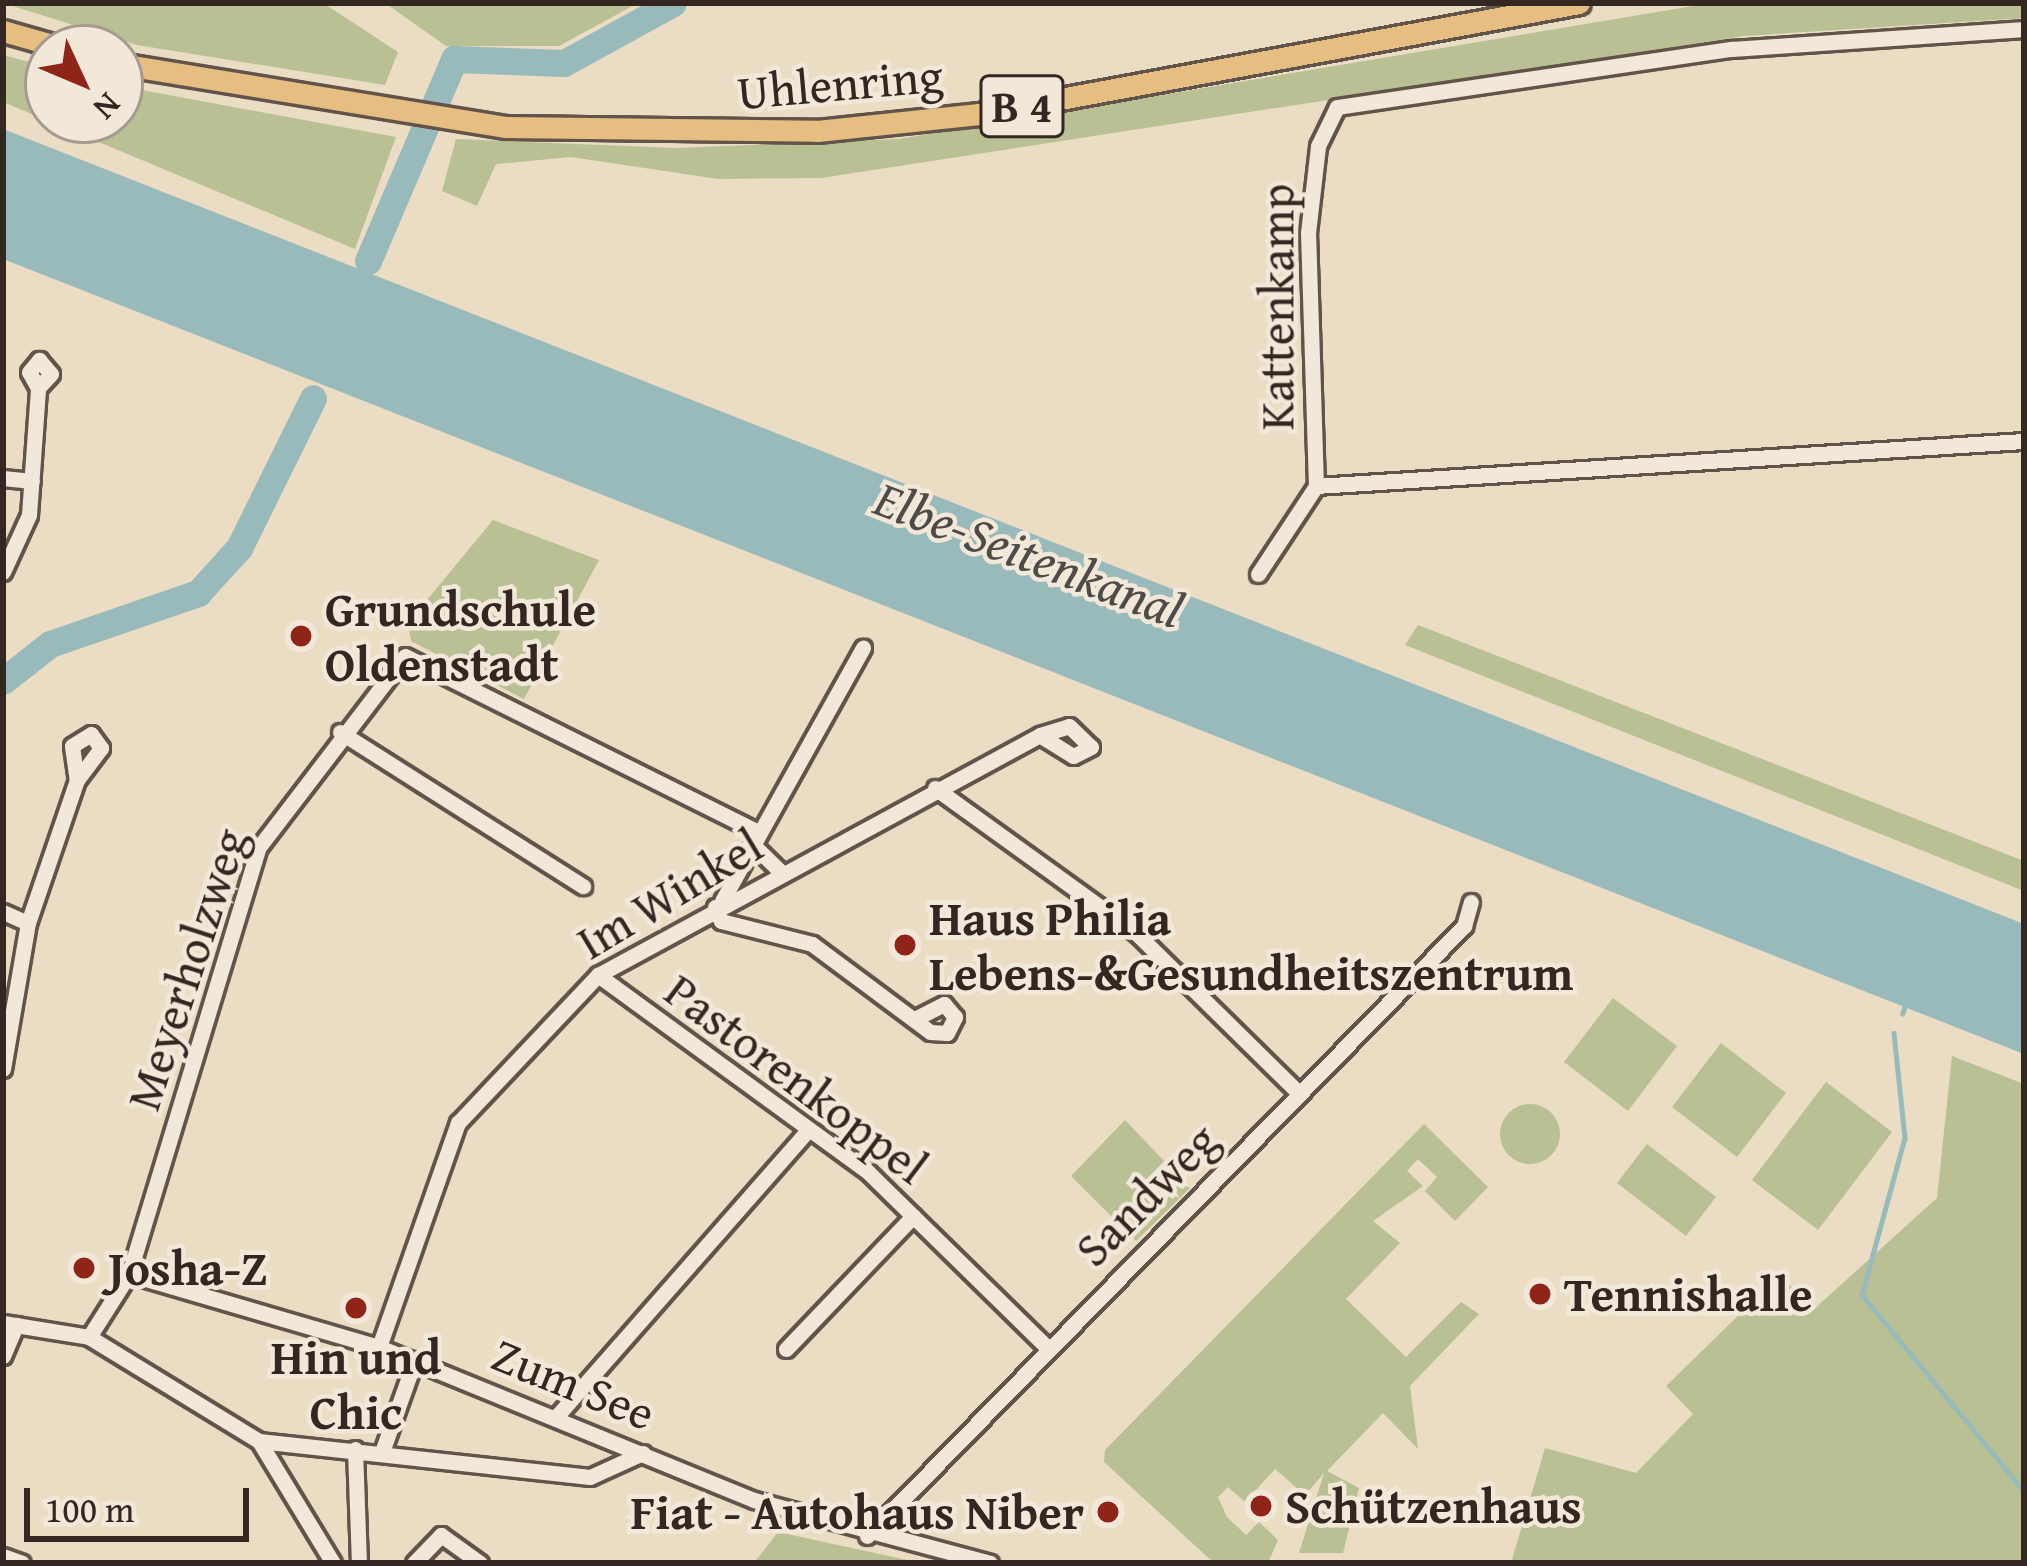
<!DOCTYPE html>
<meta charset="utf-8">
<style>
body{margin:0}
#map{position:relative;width:2027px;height:1566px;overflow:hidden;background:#ebdcc4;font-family:"Gentium Book Plus",serif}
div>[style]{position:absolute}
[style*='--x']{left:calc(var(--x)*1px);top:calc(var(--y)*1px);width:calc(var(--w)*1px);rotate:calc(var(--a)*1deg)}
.green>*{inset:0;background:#b9c093}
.round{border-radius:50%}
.water>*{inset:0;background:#99baba}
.stream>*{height:4.5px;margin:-2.25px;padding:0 2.25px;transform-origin:2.25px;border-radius:2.25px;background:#99baba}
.river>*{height:27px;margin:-13.5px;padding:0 13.5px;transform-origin:13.5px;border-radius:13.5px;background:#99baba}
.roads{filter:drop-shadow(3px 0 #62544a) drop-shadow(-3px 0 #62544a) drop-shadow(0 3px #62544a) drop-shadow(0 -3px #62544a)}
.minor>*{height:15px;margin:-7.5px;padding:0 7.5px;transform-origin:7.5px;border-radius:7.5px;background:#f2e8d9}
.highway>*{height:21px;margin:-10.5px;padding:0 10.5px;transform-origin:10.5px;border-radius:10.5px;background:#e6be82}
.dots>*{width:33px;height:33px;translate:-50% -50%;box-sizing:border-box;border:6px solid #f2e8d9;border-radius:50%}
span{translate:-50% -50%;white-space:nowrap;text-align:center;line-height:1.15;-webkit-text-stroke:9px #f2e8d9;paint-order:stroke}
.shield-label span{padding:3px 9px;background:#f2e8d9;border:3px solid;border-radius:9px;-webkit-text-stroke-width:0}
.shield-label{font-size:45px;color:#342722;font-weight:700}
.street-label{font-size:48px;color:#342722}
.poi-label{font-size:48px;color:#342722;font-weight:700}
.left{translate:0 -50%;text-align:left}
.right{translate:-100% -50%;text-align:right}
.water-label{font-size:51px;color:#4d4c48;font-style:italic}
.frame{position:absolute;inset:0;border:6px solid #342722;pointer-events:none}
.north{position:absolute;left:24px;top:24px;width:120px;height:120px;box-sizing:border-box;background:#f2e8d9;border:3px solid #a69b90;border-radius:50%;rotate:134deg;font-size:33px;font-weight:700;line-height:48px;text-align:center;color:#342722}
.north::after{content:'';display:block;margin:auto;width:42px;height:54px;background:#8f2418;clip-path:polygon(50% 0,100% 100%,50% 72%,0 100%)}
.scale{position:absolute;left:24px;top:1488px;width:225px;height:54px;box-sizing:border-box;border:6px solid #342722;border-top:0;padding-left:15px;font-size:36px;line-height:42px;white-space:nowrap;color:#342722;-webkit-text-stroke:9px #f2e8d9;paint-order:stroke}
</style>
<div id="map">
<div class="green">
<i style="clip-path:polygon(3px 3px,323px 3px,398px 52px,385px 85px,137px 45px)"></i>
<i style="clip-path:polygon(385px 3px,638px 3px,559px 46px,446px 46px)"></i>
<i style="clip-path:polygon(1711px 3px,2024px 3px,2024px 18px,1744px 36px,821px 178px,718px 179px,571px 157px,496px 164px,477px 206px,442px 191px,456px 139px,676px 148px,899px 139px)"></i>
<i style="clip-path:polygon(3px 55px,48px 67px,48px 120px,120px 120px,120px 86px,396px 137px,355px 249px,3px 102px)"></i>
<i style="clip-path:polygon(493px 520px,599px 560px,524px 699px,411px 641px,408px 623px)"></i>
<i style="clip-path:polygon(1418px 625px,2024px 861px,2024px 891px,1405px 645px)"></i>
<i style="clip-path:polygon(1613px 998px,1677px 1046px,1628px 1111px,1564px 1062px)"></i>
<i style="clip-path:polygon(1721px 1043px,1786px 1093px,1737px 1157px,1672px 1107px)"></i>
<i style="clip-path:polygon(1952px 1056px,2024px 1084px,2024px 1563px,1511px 1563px,1545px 1448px,1636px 1473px,1693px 1414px,1666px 1386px,1780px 1275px,1813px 1310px,1937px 1198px)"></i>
<i style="clip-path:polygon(1826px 1082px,1892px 1132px,1818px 1230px,1752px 1180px)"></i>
<i class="round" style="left:1500px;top:1104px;width:60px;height:60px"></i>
<i style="clip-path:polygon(1125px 1120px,1190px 1188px,1136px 1241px,1071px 1176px)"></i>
<i style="clip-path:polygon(1424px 1124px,1488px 1187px,1455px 1221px,1425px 1191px,1437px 1177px,1418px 1159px,1407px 1171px,1423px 1186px,1373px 1221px,1400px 1243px,1346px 1299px,1406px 1357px,1461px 1302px,1479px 1314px,1410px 1386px,1418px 1449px,1383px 1413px,1327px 1471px,1359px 1488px,1343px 1553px,1299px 1553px,1324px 1473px,1305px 1495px,1275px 1469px,1245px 1502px,1228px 1487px,1218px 1497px,1227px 1517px,1246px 1535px,1259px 1522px,1278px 1540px,1268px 1563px,1214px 1563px,1104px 1462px,1105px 1450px)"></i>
<i style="clip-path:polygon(1647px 1144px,1716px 1197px,1686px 1236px,1617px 1183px)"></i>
<i style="clip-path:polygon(778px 1532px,921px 1563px,754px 1563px)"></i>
</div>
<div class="water">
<i style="clip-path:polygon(3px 129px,2024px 924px,2024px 1054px,3px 259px)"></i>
</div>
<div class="stream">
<i style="--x:1902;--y:1014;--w:9;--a:-69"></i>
<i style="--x:1894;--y:1033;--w:106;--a:84"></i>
<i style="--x:1905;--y:1138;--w:163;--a:105.3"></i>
<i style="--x:1862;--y:1295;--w:254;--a:50.4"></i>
</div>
<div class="river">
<i style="--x:368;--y:261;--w:220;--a:-66.9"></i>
<i style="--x:454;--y:59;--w:110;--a:2.1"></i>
<i style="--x:564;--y:63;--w:124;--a:-28.8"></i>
<i style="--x:3;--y:681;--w:60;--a:-38.2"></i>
<i style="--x:50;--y:644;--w:157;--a:-19"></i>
<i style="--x:198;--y:593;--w:61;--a:-47.7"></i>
<i style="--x:239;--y:548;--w:167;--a:-63.7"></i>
</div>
<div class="roads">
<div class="minor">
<i style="--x:3;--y:478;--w:29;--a:6"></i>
<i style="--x:1316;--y:486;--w:709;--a:-3.64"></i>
<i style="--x:3;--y:572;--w:63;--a:-65.5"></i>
<i style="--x:29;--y:515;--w:127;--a:-85.9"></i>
<i style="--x:38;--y:388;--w:18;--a:-119"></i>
<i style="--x:29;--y:372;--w:16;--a:-50"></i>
<i style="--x:39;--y:360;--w:18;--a:49"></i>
<i style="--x:51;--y:374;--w:19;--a:133"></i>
<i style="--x:1258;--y:574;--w:105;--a:-56.6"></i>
<i style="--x:1316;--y:486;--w:253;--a:-91.8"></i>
<i style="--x:1308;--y:233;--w:88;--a:-83.4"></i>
<i style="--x:1318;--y:146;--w:43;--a:-64"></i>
<i style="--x:1337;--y:107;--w:399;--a:-8.4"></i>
<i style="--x:1732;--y:49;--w:293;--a:-3.9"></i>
<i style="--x:340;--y:732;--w:288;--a:32.4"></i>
<i style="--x:935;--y:788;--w:248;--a:35.8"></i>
<i style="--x:1136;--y:933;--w:228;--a:44.5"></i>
<i style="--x:752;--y:844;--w:40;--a:44"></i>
<i style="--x:722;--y:901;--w:290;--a:-60.9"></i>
<i style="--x:715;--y:907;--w:15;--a:67"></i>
<i style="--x:721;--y:921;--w:94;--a:14.2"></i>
<i style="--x:812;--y:944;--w:147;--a:36.7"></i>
<i style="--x:930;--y:1032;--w:17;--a:3"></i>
<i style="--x:947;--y:1033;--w:18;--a:-63"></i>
<i style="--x:955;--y:1017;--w:17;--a:-130"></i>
<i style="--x:944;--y:1004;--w:33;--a:153"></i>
<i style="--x:3;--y:912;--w:27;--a:24"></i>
<i style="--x:598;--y:975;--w:334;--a:36.1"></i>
<i style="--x:868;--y:1172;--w:252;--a:44.4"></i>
<i style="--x:3;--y:1069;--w:148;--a:-80.3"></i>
<i style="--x:28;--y:923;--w:151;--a:-71.1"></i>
<i style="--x:77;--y:780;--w:40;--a:-53"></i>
<i style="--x:101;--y:748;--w:17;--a:-126"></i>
<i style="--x:91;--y:734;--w:22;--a:148"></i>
<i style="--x:72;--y:746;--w:34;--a:82"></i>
<i style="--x:129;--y:1274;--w:446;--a:-73.1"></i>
<i style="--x:259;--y:847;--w:240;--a:-52.6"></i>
<i style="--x:405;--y:656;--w:394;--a:26.5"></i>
<i style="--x:129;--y:1274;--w:260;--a:16.3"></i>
<i style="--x:379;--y:1347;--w:405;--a:22.2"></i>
<i style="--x:754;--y:1500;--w:244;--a:14.9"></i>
<i style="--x:3;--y:1323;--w:87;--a:9.2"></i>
<i style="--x:89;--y:1337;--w:199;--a:31.5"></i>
<i style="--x:259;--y:1441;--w:143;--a:58.8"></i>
<i style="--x:89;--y:1337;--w:75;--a:-57.6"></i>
<i style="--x:379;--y:1347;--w:238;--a:-70.6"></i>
<i style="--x:458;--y:1123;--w:204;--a:-46.6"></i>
<i style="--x:598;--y:975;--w:503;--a:-28.5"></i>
<i style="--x:1040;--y:735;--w:30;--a:-17"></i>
<i style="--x:1069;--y:726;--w:30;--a:44"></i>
<i style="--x:1091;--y:747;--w:20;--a:153"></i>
<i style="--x:1073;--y:756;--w:39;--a:-148"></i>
<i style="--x:786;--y:1349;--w:184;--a:-46.3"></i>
<i style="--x:3;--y:1356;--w:34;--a:-67"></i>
<i style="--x:556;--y:1417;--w:382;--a:-48.7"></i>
<i style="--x:259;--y:1441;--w:333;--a:6.2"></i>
<i style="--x:590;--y:1477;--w:58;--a:-24.4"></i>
<i style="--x:355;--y:1449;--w:114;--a:88"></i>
<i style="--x:382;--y:1452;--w:98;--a:-70.3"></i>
<i style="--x:867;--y:1536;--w:854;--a:-45.62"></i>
<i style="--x:1464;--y:926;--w:25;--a:-74"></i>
<i style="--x:3;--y:1556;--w:20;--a:20"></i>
<i style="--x:414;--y:1563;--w:39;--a:-46"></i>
<i style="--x:441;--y:1535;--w:48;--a:35.7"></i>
</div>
<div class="highway">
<i style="--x:3;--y:31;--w:62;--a:15.8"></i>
<i style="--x:120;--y:64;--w:390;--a:9.3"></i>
<i style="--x:505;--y:127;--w:312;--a:0.7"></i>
<i style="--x:817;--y:131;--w:163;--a:-6"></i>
<i style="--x:979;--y:114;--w:610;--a:-10.48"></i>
</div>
</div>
<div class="dots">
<i style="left:301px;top:636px;background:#8f2418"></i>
<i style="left:905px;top:945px;background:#8f2418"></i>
<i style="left:84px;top:1268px;background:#8f2418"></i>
<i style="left:1540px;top:1294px;background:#8f2418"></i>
<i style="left:356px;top:1308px;background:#8f2418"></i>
<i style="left:1261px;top:1506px;background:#8f2418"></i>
<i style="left:1108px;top:1512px;background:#8f2418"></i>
</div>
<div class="shield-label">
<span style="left:1022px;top:106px">B 4</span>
</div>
<div class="street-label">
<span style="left:840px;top:83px;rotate:-5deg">Uhlenring</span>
<span style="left:1276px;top:307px;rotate:-90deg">Kattenkamp</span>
<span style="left:669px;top:893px;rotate:-31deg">Im Winkel</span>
<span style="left:186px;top:969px;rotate:-72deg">Meyerholzweg</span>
<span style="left:797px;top:1078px;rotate:37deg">Pastorenkoppel</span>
<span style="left:1146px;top:1194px;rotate:-45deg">Sandweg</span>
<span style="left:574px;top:1383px;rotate:22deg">Zum See</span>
</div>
<div class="poi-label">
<span class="left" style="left:325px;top:636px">Grundschule<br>Oldenstadt</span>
<span class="left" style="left:929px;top:945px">Haus Philia<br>Lebens-&amp;Gesundheitszentrum</span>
<span class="left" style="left:108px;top:1268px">Josha-Z</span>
<span class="left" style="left:1564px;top:1294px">Tennishalle</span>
<span style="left:356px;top:1384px">Hin und<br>Chic</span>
<span class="left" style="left:1285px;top:1506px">Schützenhaus</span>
<span class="right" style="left:1084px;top:1512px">Fiat - Autohaus Niber</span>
</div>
<div class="water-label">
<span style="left:1029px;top:554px;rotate:21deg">Elbe-Seitenkanal</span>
</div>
<div class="frame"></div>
<div class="north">N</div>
<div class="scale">100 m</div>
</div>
